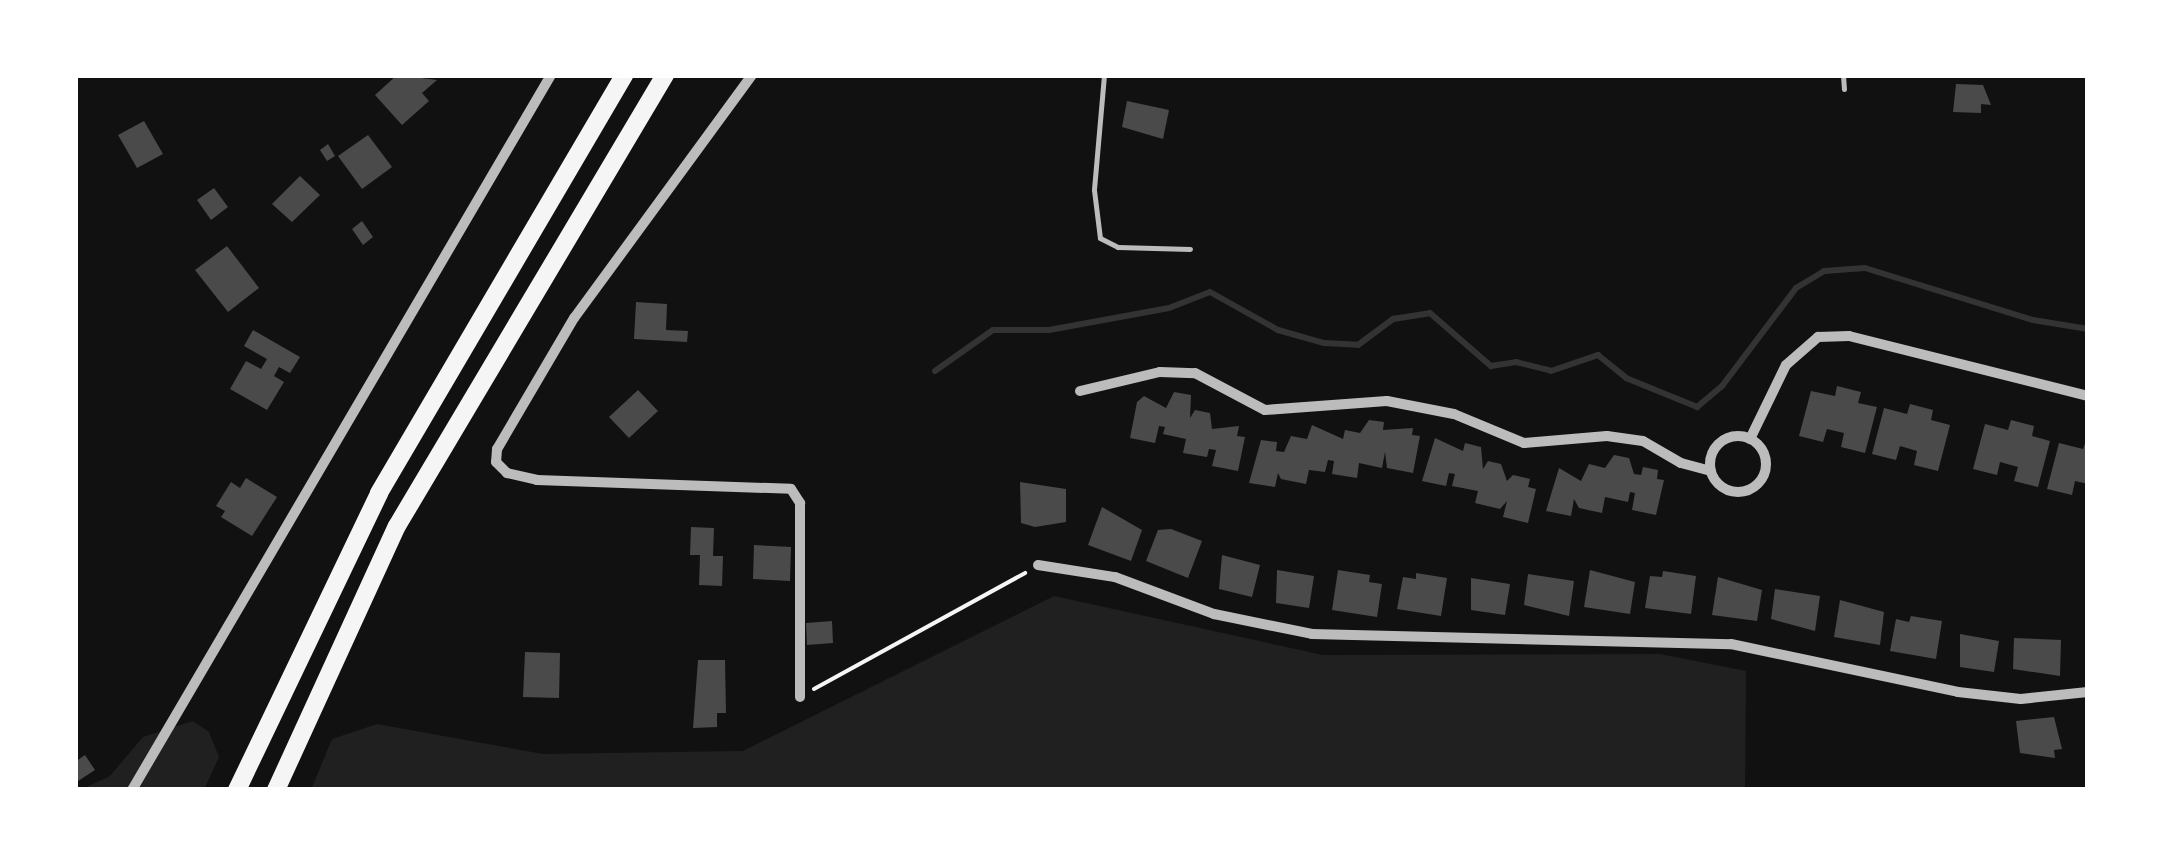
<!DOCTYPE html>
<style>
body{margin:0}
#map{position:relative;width:2163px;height:865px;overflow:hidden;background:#111;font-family:Quicksand,sans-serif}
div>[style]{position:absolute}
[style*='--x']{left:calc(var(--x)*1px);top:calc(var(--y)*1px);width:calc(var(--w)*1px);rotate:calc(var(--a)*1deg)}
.green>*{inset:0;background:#202020}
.stream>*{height:6px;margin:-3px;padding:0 3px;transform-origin:3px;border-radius:3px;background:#333}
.building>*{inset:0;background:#4a4a4a}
.path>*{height:4px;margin:-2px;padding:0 2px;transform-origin:2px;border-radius:2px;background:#f5f5f5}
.service>*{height:5px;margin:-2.5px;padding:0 2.5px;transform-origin:2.5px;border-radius:2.5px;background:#bcbcbc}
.minor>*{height:10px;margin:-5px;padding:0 5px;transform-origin:5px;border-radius:5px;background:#bcbcbc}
.minor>.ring{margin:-5px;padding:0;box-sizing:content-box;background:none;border:10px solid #bcbcbc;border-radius:50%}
.trunk>*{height:18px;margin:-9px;padding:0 9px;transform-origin:9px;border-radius:9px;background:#f5f5f5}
span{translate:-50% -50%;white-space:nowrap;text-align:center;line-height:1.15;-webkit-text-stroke:8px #fff;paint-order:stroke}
.frame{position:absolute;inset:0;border:78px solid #fff;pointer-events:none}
</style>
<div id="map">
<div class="green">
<i style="clip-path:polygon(1054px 596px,1323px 655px,1660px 654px,1746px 671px,1745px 790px,311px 790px,332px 739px,377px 724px,543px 754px,743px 751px)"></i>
<i style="clip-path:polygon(193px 721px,209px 732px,219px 757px,204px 790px,80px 790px,110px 776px,143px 737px)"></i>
</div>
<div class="stream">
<i style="--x:935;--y:371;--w:71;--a:-35.3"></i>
<i style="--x:993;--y:330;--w:56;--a:0"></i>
<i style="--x:1049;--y:330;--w:122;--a:-10.4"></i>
<i style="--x:1169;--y:308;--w:44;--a:-21.3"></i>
<i style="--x:1210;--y:292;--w:78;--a:29.2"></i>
<i style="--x:1278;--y:330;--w:48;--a:15.8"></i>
<i style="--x:1324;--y:343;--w:34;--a:3"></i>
<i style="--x:1358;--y:345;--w:44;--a:-36.6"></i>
<i style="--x:1393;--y:319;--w:37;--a:-9"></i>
<i style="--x:1430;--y:313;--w:81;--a:41"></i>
<i style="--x:1491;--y:366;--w:25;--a:-9"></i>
<i style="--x:1516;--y:362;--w:36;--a:14"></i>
<i style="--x:1551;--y:371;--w:50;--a:-18.8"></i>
<i style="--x:1598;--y:355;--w:36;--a:39"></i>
<i style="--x:1626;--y:378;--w:77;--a:22.2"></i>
<i style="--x:1697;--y:407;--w:33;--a:-40"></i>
<i style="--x:1722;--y:386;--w:123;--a:-52.9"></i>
<i style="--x:1796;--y:288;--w:33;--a:-31"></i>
<i style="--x:1824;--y:271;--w:41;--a:-4.2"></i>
<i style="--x:1865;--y:268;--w:176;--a:17.2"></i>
<i style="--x:2033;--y:320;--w:56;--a:9.3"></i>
</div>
<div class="building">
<i style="clip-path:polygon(397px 75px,437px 80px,422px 93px,429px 101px,402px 125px,375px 95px)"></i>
<i style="clip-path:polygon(1956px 84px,1983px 85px,1991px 105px,1981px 104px,1981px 113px,1953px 112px)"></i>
<i style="clip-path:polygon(1127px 101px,1169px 110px,1163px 139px,1122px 127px)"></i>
<i style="clip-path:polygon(144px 121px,163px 154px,137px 168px,118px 135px)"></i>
<i style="clip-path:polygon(368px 135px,392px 167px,362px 189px,338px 156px)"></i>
<i style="clip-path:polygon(328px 144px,335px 156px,327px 161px,320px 150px)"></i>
<i style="clip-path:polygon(300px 176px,320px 195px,292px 222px,272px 204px)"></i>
<i style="clip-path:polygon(214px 188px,228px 207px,211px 220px,197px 200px)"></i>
<i style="clip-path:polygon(362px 221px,373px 237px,363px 245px,352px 229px)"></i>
<i style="clip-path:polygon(227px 246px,259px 288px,228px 312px,195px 270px)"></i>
<i style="clip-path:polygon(636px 302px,667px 304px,666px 330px,688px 331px,687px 342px,634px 339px)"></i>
<i style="clip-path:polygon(253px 330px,300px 357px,290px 373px,279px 367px,274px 376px,284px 382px,267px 410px,230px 389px,246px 361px,261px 369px,267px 359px,244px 346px)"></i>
<i style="clip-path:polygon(1837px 386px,1861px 392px,1858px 403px,1877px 407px,1865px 453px,1841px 447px,1844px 433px,1827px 429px,1823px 442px,1799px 436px,1811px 391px,1835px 396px)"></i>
<i style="clip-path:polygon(638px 390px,658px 411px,629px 438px,609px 417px)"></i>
<i style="clip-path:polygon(1174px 392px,1191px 395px,1190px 418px,1195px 410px,1210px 413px,1212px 429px,1239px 426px,1237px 436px,1245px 437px,1238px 471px,1212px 466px,1216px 450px,1209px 449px,1207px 457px,1183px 453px,1186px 439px,1163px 434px,1165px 427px,1159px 426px,1155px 443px,1130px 438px,1137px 402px,1144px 396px,1166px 408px)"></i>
<i style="clip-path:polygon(1910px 404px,1933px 410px,1931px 420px,1950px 425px,1938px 471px,1914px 465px,1917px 451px,1900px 446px,1896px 460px,1872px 454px,1884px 408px,1907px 414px)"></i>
<i style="clip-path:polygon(1369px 420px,1384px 422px,1383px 430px,1413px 428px,1412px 435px,1420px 436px,1413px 473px,1387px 468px,1385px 452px,1382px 468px,1359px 463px,1357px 478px,1332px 474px,1334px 461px,1328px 460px,1325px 472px,1309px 470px,1306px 484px,1281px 479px,1278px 473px,1275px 487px,1249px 483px,1261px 440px,1277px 442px,1276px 451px,1284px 452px,1291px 436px,1307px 439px,1312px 425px,1343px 439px,1345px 430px,1360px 433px)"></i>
<i style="clip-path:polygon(2011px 420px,2034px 426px,2032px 436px,2050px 441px,2038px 487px,2014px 481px,2018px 467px,2000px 462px,1997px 475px,1973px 469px,1985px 424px,2008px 430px)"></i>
<i style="clip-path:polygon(2088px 434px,2088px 484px,2075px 481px,2072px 495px,2047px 489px,2059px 443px,2083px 449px)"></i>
<i style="clip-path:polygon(1435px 438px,1463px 451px,1465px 443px,1481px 447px,1483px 469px,1488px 461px,1501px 464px,1507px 481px,1513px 475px,1530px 479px,1528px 487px,1536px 489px,1528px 523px,1503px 517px,1507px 501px,1500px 509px,1475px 503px,1478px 491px,1452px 486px,1455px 474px,1449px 473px,1446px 486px,1422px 481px)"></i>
<i style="clip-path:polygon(1614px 455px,1629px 458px,1634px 474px,1641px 475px,1643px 467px,1658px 470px,1657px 479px,1664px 480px,1656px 515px,1632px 510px,1635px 493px,1630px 492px,1628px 502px,1605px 497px,1602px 513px,1579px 508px,1574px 499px,1571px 516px,1546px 511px,1559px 468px,1581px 481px,1589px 464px,1605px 468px)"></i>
<i style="clip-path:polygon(246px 478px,277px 497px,252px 536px,221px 517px,225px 511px,216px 506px,231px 482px,240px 488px)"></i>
<i style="clip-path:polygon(1020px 482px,1066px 489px,1066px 522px,1035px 527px,1021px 523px)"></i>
<i style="clip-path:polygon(1102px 507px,1142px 530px,1131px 561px,1088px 545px)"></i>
<i style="clip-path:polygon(691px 527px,714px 528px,713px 556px,723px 556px,722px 586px,699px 585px,700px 555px,690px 555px)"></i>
<i style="clip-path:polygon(1171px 529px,1202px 541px,1188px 578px,1146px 561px,1158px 530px)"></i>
<i style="clip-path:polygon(754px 545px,791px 547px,790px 581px,753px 579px)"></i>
<i style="clip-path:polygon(1222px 555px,1260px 565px,1252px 597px,1219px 589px)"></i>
<i style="clip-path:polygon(1277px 570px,1314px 576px,1309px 608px,1276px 603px)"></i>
<i style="clip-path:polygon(1338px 570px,1370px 575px,1369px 582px,1382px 584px,1377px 617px,1332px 610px)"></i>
<i style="clip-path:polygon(1590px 570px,1635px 582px,1630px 614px,1584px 607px)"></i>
<i style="clip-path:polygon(1663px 571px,1696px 576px,1691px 614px,1645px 608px,1650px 576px,1662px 577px)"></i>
<i style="clip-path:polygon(1416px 573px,1447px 578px,1441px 616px,1397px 609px,1403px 577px,1416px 579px)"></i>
<i style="clip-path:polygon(1528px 574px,1574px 581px,1569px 616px,1524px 605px)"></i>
<i style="clip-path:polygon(1718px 577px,1762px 590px,1757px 621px,1712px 615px)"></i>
<i style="clip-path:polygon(1471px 578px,1510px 584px,1505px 615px,1471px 610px)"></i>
<i style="clip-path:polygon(1775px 589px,1820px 596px,1815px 631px,1771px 619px)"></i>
<i style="clip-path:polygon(1840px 600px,1884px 612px,1880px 645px,1834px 637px)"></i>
<i style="clip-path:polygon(1911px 616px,1942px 621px,1936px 659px,1890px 651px,1896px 619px,1909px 622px)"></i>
<i style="clip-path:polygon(832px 621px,833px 643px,807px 645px,806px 623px)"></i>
<i style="clip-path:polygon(1960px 634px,1999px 641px,1994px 672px,1960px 667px)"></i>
<i style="clip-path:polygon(2014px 638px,2061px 640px,2060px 676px,2013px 669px)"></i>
<i style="clip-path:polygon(525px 652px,560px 653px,559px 698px,523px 697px)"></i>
<i style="clip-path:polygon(698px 660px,725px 660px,726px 713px,717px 713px,717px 727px,693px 728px)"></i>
<i style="clip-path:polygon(2054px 717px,2062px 749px,2054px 750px,2055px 758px,2020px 753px,2016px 721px)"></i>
<i style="clip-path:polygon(85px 755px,95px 770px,75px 783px,75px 762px)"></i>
</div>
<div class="path">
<i style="--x:814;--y:689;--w:241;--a:-28.8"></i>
</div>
<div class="service">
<i style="--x:1104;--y:75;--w:115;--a:95"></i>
<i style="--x:1094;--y:190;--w:48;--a:82.9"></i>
<i style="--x:1100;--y:238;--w:20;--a:27"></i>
<i style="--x:1118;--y:247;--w:72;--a:1.6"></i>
<i style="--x:1843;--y:75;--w:14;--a:86"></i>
</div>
<div class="minor">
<i style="--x:752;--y:75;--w:301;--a:126.2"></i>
<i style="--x:574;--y:318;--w:152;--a:120.4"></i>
<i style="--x:497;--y:449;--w:13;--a:94"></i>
<i style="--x:496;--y:462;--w:16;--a:45"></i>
<i style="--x:507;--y:473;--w:31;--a:13"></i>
<i style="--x:537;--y:480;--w:254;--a:2"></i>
<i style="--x:791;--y:489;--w:17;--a:57"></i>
<i style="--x:800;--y:503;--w:194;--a:90"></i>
<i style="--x:1080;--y:391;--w:82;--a:-13.4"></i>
<i style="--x:1160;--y:372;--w:35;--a:2"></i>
<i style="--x:1195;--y:373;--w:79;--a:27.9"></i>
<i style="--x:1265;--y:410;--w:122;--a:-4.2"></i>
<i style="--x:1387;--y:401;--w:68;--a:11"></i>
<i style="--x:1454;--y:414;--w:76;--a:22.5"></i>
<i style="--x:1524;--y:443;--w:83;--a:-4.8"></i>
<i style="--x:1607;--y:436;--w:36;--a:8"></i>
<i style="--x:1643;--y:441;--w:44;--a:30.1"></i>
<i style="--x:1681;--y:463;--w:31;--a:15"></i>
<i class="ring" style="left:1710px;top:436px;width:46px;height:46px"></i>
<i style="--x:1750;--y:439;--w:82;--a:-64.1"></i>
<i style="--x:1786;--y:365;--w:43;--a:-41.2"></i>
<i style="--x:1818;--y:337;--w:31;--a:-2"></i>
<i style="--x:1849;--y:336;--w:246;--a:14.1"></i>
<i style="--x:1038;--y:565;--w:78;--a:8.9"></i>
<i style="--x:1115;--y:577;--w:106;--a:20.5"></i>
<i style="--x:1214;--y:614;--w:100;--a:11.5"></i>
<i style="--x:1312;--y:634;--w:419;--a:1.4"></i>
<i style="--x:1731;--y:644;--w:232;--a:11.9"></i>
<i style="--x:1958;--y:692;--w:63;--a:6.3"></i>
<i style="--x:2021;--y:699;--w:67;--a:-6"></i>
<i style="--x:132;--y:790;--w:829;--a:-59.63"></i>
</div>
<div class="trunk">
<i style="--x:237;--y:790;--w:329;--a:-64.4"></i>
<i style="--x:379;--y:493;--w:485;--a:-59.6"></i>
<i style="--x:276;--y:790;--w:290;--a:-65.4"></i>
<i style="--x:397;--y:526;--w:525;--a:-59.28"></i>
</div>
<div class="frame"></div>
</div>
